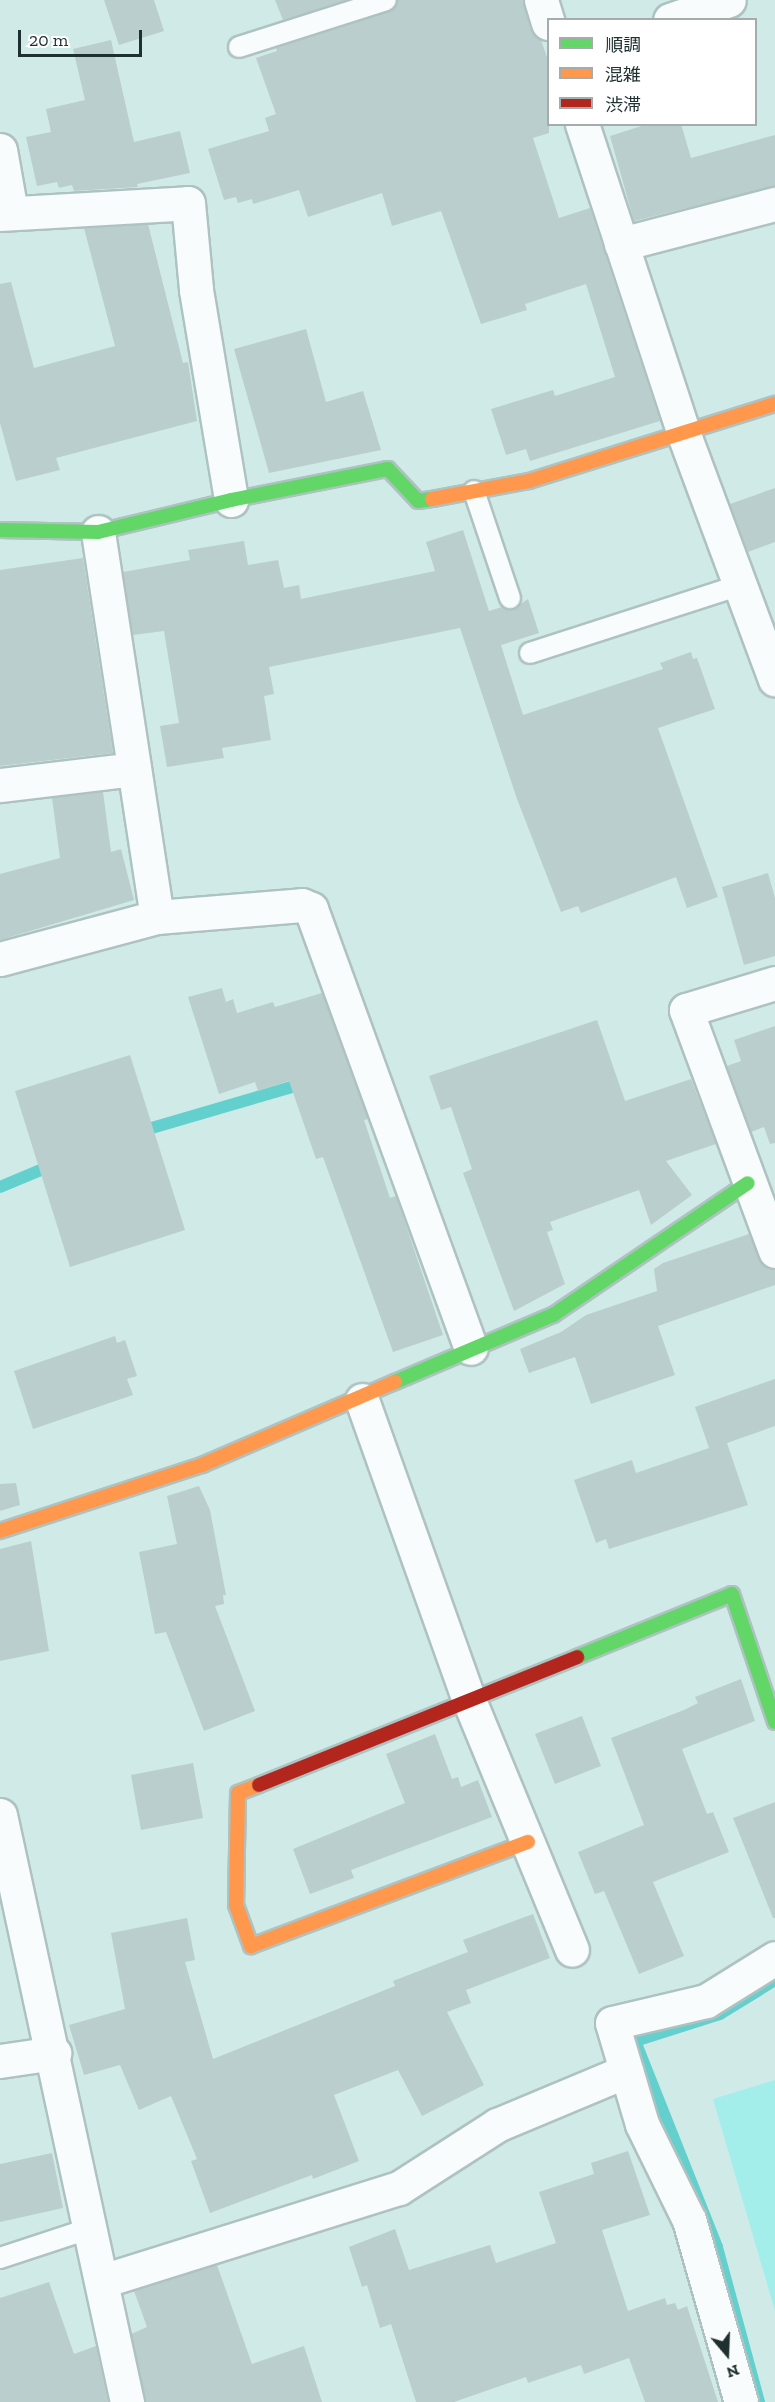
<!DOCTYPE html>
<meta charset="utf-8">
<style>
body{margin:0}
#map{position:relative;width:775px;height:2402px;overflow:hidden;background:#d0eae8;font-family:"Zilla Slab","Noto Sans JP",serif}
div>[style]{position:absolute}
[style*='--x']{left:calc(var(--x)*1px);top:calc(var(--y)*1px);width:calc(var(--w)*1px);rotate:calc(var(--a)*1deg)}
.green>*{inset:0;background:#a3eeeb}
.stream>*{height:12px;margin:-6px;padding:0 6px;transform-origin:6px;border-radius:6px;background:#64d0cd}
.building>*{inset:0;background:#bacecd}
.roads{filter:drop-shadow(2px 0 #aec2c1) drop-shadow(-2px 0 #aec2c1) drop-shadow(0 2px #aec2c1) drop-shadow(0 -2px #aec2c1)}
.lane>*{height:20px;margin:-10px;padding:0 10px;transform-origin:10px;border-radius:10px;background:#f8fcfc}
.street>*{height:33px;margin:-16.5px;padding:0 16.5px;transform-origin:16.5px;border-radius:16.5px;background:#f8fcfc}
.fast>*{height:14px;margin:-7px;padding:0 7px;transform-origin:7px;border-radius:7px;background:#63d668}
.slow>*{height:14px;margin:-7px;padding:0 7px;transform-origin:7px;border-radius:7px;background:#ff974d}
.jam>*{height:14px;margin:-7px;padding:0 7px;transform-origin:7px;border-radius:7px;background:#b3261e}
span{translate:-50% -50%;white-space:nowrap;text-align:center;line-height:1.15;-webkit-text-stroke:4.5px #fff;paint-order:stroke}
.legend{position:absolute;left:547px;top:18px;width:210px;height:108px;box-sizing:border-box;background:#fff;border:2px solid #a5acac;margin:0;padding:8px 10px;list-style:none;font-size:18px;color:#1e302f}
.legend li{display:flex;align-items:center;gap:12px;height:30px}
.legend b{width:30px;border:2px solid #a5acac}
.north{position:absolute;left:697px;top:2324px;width:60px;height:60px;-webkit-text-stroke:4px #fff;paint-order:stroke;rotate:161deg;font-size:16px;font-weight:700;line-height:24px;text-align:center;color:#1e302f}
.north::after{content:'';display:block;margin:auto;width:21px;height:27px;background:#1e302f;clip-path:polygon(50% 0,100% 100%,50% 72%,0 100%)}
.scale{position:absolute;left:18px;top:30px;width:124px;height:27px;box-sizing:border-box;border:3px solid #1e302f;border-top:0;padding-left:8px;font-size:18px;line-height:21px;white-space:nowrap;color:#1e302f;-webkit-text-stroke:4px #fff;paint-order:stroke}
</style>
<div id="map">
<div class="green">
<i style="clip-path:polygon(775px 2080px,775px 2311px,713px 2099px)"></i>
</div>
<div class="stream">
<i style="--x:138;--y:1132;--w:175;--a:-16.3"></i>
<i style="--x:0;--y:1187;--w:60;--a:-22.7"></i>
<i style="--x:759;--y:2402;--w:161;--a:-105.2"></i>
<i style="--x:717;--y:2247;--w:222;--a:-111.7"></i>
<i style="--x:635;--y:2041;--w:89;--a:-17.6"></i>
<i style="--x:720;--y:2014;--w:65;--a:-31.7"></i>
</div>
<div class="building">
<i style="clip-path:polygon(104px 0,154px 0,164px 31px,119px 45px)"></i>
<i style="clip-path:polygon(275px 0,347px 0,283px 20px)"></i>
<i style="clip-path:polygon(398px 0,523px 0,530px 28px,541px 40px,549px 63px,549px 133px,533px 138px,559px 218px,590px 208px,660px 421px,530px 461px,526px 449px,506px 455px,491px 409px,553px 390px,555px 396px,615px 377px,586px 284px,525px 304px,527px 310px,481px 324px,441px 211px,392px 226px,382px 193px,308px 217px,299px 190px,253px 204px,252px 199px,238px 203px,236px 197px,224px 200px,208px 149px,269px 131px,265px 118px,276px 114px,256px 58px,277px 51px,276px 48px,390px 11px)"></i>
<i style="clip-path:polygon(111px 40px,134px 142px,180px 131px,190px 173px,137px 184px,138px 187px,74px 191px,72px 185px,59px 188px,57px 182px,37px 186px,26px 137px,51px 132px,46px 109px,85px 100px,73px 49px)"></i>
<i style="clip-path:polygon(648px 124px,681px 124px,691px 158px,775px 135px,775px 186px,634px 221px,610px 136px)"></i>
<i style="clip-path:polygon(148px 224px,183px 363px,188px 362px,197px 421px,56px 458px,60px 470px,16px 481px,0 423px,0 284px,11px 282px,34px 368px,115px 346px,84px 228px)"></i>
<i style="clip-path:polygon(306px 329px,326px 402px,363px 391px,381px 450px,269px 473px,234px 349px)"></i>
<i style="clip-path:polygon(775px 488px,775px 542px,748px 552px,730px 504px)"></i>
<i style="clip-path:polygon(463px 530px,489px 611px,502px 607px,513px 609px,528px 599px,539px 633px,501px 645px,523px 715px,663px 669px,660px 663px,691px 652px,693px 659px,697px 658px,715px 709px,658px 728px,718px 897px,687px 908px,676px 877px,581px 913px,578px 906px,561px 912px,517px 799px,460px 628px,269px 667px,274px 694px,264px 696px,271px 740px,222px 748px,224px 758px,167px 767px,160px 726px,179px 723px,164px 631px,133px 635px,123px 572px,190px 560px,188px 550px,244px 541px,248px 565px,278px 560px,284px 588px,299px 585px,301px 599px,435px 571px,426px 542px)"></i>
<i style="clip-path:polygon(83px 558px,113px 753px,0 766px,0 570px)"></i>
<i style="clip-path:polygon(103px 792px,111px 852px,121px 849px,134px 900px,0 940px,0 874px,60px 858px,52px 798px)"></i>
<i style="clip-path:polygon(768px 873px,775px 898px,775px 956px,744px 965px,722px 887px)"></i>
<i style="clip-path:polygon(222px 988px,226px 1002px,233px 999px,237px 1013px,273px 1002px,275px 1007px,322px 993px,368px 1119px,364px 1120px,390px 1198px,396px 1196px,443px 1335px,393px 1352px,323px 1157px,316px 1159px,289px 1081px,258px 1091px,255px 1082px,219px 1094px,188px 997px)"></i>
<i style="clip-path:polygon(597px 1020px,625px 1101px,691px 1079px,716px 1144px,666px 1161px,692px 1195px,651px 1225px,639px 1190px,550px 1222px,553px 1230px,547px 1232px,565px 1284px,514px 1311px,463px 1173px,472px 1169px,451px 1107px,441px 1110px,429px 1076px)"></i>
<i style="clip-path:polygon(775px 1026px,775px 1143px,770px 1144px,764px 1127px,751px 1132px,727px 1066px,741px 1061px,734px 1040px)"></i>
<i style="clip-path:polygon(130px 1055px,185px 1230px,70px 1267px,15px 1091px)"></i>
<i style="clip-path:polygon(749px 1234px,763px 1265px,775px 1269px,775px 1285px,658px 1326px,675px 1375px,591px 1404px,575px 1357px,529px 1373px,520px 1349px,561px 1332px,586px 1315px,657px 1291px,654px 1269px,663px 1263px)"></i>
<i style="clip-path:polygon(115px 1336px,117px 1343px,125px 1340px,137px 1376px,127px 1379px,133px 1395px,33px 1429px,14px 1371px)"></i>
<i style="clip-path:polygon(775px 1379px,775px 1426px,727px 1443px,748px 1505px,609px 1549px,606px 1539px,596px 1543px,574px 1480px,632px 1460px,636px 1473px,709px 1448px,695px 1407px)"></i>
<i style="clip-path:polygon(16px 1483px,20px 1505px,0 1511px,0 1484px)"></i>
<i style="clip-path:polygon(199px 1486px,210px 1510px,226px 1595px,223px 1595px,224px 1604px,215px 1606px,255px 1711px,204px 1731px,166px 1632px,155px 1634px,139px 1552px,177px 1544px,167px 1496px)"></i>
<i style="clip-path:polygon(31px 1541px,49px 1651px,0 1661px,0 1549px)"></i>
<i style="clip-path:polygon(741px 1679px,755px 1721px,682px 1749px,707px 1814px,713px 1812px,729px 1852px,653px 1882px,684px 1956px,639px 1974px,604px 1891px,595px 1894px,578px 1852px,644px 1825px,611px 1738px,684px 1710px,698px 1703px,695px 1697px)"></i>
<i style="clip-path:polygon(582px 1716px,601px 1766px,555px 1784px,535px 1734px)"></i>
<i style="clip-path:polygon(435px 1734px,452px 1779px,458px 1777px,461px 1787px,478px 1780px,492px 1817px,351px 1870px,354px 1878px,310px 1894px,293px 1849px,405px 1803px,386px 1754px)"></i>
<i style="clip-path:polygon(193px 1763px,203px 1818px,141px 1830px,131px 1775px)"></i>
<i style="clip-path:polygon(775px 1802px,775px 1918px,773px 1918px,733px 1818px)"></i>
<i style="clip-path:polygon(533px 1914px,550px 1958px,466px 1990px,471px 2003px,447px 2012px,484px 2085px,422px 2116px,398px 2070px,334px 2095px,359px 2161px,313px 2179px,312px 2175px,210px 2213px,191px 2161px,197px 2159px,171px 2096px,139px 2110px,120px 2065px,84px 2075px,69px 2025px,125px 2009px,111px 1933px,187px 1918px,195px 1960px,185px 1962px,213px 2059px,395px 1986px,393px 1981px,468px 1952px,463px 1940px)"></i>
<i style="clip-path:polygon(628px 2151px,650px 2215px,602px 2230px,628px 2311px,665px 2298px,667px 2305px,675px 2303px,678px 2310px,687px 2306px,718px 2402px,645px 2402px,629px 2358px,584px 2374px,581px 2365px,528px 2383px,526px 2377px,454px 2402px,416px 2402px,391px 2324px,380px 2328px,367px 2285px,362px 2287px,349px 2247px,395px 2229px,409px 2270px,490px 2245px,496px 2263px,556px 2243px,539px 2192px,594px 2174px,591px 2163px)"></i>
<i style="clip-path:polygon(52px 2153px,63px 2208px,0 2222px,0 2164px)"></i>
<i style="clip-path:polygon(217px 2265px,252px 2364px,304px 2346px,322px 2402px,145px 2402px,131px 2334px,147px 2327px,134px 2291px)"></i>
<i style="clip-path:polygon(49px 2282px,74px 2354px,96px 2346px,108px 2402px,0 2402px,0 2298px)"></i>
</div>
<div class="roads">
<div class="lane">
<i style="--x:239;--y:47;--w:154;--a:-17.7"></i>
<i style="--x:474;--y:491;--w:113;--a:71.4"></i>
<i style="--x:530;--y:653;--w:221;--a:-17.9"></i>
<i style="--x:0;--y:2258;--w:96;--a:-18.2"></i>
</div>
<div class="street">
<i style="--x:541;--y:0;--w:24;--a:73"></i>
<i style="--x:670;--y:20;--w:62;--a:-18.7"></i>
<i style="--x:582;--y:124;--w:324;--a:71.8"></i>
<i style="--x:683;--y:432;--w:264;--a:69.6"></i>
<i style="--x:0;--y:150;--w:63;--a:79.9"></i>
<i style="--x:0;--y:214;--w:188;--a:-3.3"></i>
<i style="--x:188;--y:203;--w:87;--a:84.7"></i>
<i style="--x:196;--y:290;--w:213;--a:80.5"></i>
<i style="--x:621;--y:244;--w:159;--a:-14.6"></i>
<i style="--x:98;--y:532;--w:389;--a:81.3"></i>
<i style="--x:0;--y:785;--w:135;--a:-6.8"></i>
<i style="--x:0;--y:959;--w:163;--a:-15"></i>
<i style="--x:157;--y:917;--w:145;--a:-4.7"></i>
<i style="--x:302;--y:905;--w:10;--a:24"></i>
<i style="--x:311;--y:909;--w:467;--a:70"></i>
<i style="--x:775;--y:983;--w:93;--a:163.1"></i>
<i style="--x:686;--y:1010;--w:257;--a:69.7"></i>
<i style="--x:362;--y:1400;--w:319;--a:70.4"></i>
<i style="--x:469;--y:1700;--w:270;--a:67.6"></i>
<i style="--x:0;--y:1815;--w:601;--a:77.79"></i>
<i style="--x:0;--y:2061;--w:55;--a:-8.4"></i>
<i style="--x:102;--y:2281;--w:311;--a:-17.4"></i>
<i style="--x:399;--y:2188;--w:117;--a:-32.7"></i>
<i style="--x:497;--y:2125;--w:140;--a:-22.7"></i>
<i style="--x:741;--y:2402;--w:189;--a:-105.9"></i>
<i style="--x:689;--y:2220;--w:107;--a:-116.1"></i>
<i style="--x:642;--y:2124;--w:105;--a:-106.5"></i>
<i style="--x:612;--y:2023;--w:97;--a:-13.2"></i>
<i style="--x:706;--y:2001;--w:81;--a:-31.9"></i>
</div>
<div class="fast">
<i style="--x:0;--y:530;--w:98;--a:1.2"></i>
<i style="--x:98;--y:532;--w:137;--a:-13.5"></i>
<i style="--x:231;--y:500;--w:160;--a:-11.2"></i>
<i style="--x:388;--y:469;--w:44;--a:46.8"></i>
<i style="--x:418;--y:501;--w:14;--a:-8"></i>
<i style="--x:395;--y:1382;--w:172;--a:-23"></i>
<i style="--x:553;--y:1315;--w:235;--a:-34.1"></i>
<i style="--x:577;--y:1657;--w:167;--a:-22.1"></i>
<i style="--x:732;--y:1594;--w:135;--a:71.4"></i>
</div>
<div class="slow">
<i style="--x:432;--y:499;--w:99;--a:-10.5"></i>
<i style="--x:529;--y:481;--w:258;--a:-17.4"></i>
<i style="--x:0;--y:1531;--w:213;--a:-18.1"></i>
<i style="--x:202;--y:1465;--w:210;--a:-23.3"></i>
<i style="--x:259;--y:1785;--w:22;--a:159"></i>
<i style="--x:238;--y:1793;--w:112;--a:91"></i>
<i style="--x:236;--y:1905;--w:44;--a:69.9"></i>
<i style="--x:251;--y:1946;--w:296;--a:-20.6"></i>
</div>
<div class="jam">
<i style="--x:259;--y:1785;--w:343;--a:-21.9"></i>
</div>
</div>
<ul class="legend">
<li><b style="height:8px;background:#63d668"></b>順調</li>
<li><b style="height:8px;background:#ff974d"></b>混雑</li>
<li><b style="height:8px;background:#b3261e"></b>渋滞</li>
</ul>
<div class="north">N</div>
<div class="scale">20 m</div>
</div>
